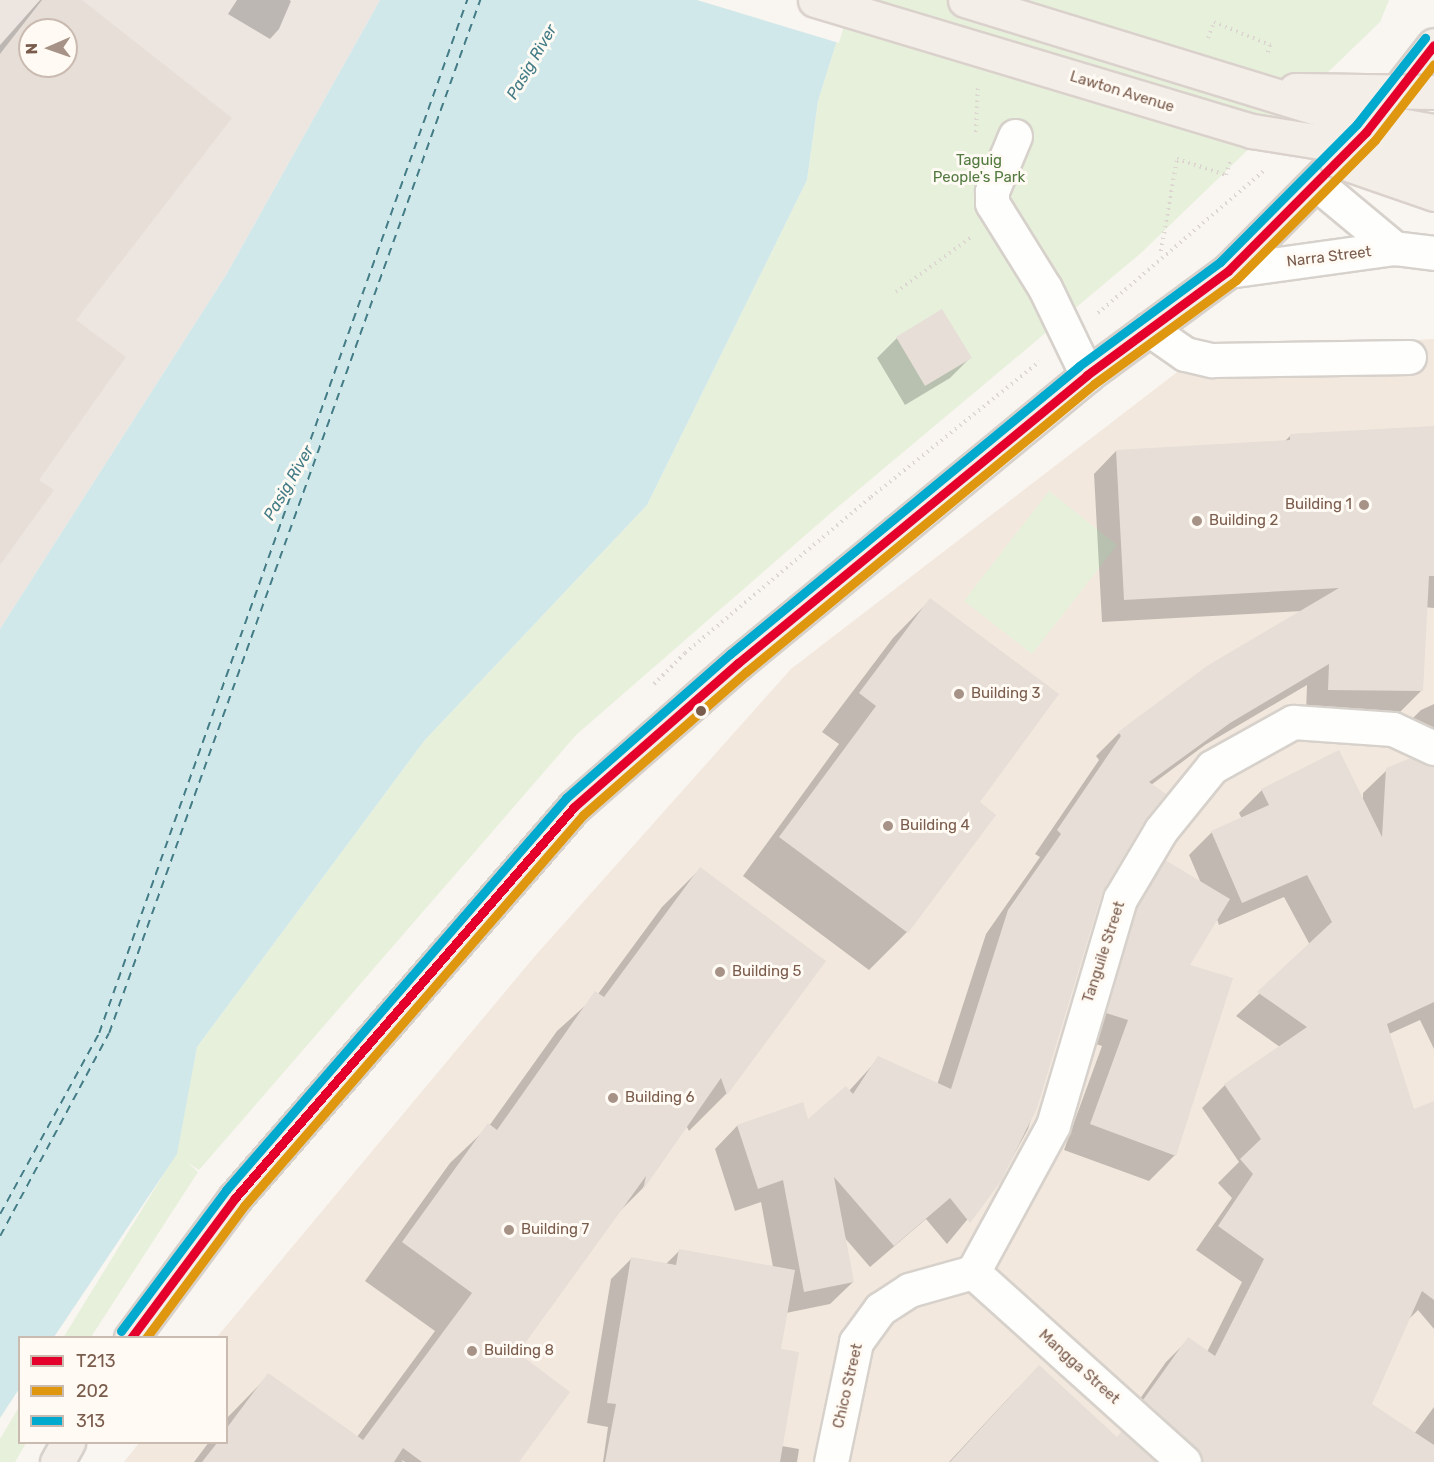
<!DOCTYPE html>
<style>
body{margin:0}
#map{position:relative;width:1434px;height:1462px;overflow:hidden;background:#f9f5f0;font-family:Rubik,sans-serif}
div>[style]{position:absolute}
[style*='--x']{left:calc(var(--x)*1px);top:calc(var(--y)*1px);width:calc(var(--w)*1px);rotate:calc(var(--a)*1deg)}
.residential>*{inset:0;background:#f2e8de}
.industrial>*{inset:0;background:#ede5e0}
.green>*{inset:0;background:#e7f0db}
.water>*{inset:0;background:#d0e8ea}
.pier>*{inset:0;background:#f9f5f0}
.shadow>*{inset:0;background:#0003}
.ferry>*{height:1.5px;margin-top:-0.75px;transform-origin:0;background:repeating-linear-gradient(90deg,#437c86 0 8px,transparent 0 14px)}
.building>*{inset:0;background:#e6ded7}
.path>*{height:4px;margin-top:-2px;transform-origin:0;background:repeating-linear-gradient(90deg,#dcd5d0 0 1.5px,transparent 0 6px)}
.roads{filter:drop-shadow(2px 0 #d7d1cb) drop-shadow(-2px 0 #d7d1cb) drop-shadow(0 2px #d7d1cb) drop-shadow(0 -2px #d7d1cb)}
.minor>*{height:33px;margin:-16.5px;padding:0 16.5px;transform-origin:16.5px;border-radius:16.5px;background:#fefefd}
.major>*{height:33px;margin:-16.5px;padding:0 16.5px;transform-origin:16.5px;border-radius:16.5px;background:#f3eee8}
.bridges{filter:drop-shadow(2px 0 #dad1cc) drop-shadow(-2px 0 #dad1cc) drop-shadow(0 2px #dad1cc) drop-shadow(0 -2px #dad1cc)}
.major-bridge>*{height:33px;margin:-16.5px;padding:0 16.5px;transform-origin:16.5px;border-radius:16.5px;background:#f3eee8}
.bus-1>*{height:9px;margin:-4.5px;padding:0 4.5px;transform-origin:4.5px;border-radius:4.5px;background:#e4002b}
.bus-2>*{height:9px;margin:-4.5px;padding:0 4.5px;transform-origin:4.5px;border-radius:4.5px;background:#de970f}
.bus-3>*{height:9px;margin:-4.5px;padding:0 4.5px;transform-origin:4.5px;border-radius:4.5px;background:#00a9ce}
.dots>*{width:16px;height:16px;translate:-50% -50%;box-sizing:border-box;border:3px solid #fffaf3;border-radius:50%}
span{translate:-50% -50%;white-space:nowrap;text-align:center;line-height:1.15;-webkit-text-stroke:6px #fffaf3;paint-order:stroke}
.street-label{font-size:15px;color:#7a5c4d}
.park-label{font-size:15px;color:#537a41}
.poi-label{font-size:15px;color:#7a5c4d}
.right{translate:-100% -50%;text-align:right}
.left{translate:0 -50%;text-align:left}
.water-label{font-size:16px;color:#437c86;font-style:italic}
.legend{position:absolute;left:18px;top:1336px;width:210px;height:108px;box-sizing:border-box;background:#fffaf3;border:2px solid #cabbb1;margin:0;padding:8px 10px;list-style:none;font-size:18px;color:#7a5c4d}
.legend li{display:flex;align-items:center;gap:12px;height:30px}
.legend b{width:30px;border:2px solid #cabbb1}
.north{position:absolute;left:18px;top:18px;width:60px;height:60px;box-sizing:border-box;background:#fffaf3;border:2px solid #cabbb1;border-radius:50%;rotate:268deg;font-size:16px;font-weight:700;line-height:24px;text-align:center;color:#7a5c4d}
.north::after{content:'';display:block;margin:auto;width:21px;height:27px;background:#a69286;clip-path:polygon(50% 0,100% 100%,50% 72%,0 100%)}
</style>
<div id="map">
<div class="residential">
<i style="clip-path:polygon(1434px 339px,1434px 1462px,124px 1462px,139px 1443px,226px 1442px,226px 1338px,217px 1337px,535px 956px,791px 669px,1202px 353px)"></i>
</div>
<div class="industrial">
<i style="clip-path:polygon(evenodd,0 0,380px 0,226px 275px,0 629px,0 0,30px 30px,66px 30px,66px 66px,30px 66px,30px 30px)"></i>
</div>
<div class="green">
<i style="clip-path:polygon(857px 0,1389px 0,1380px 22px,1141px 253px,833px 511px,576px 735px,199px 1170px,187px 1162px,198px 1172px,91px 1337px,63px 1338px,176px 1154px,197px 1047px,424px 741px,647px 505px,807px 180px,818px 101px,844px 18px)"></i>
<i style="clip-path:polygon(1049px 491px,1117px 545px,1032px 654px,964px 601px)"></i>
<i style="clip-path:polygon(19px 1407px,20px 1442px,26px 1443px,15px 1462px,0 1462px,0 1439px)"></i>
</div>
<div class="water">
<i style="clip-path:polygon(380px 0,857px 0,844px 18px,818px 101px,807px 180px,647px 505px,424px 741px,197px 1047px,177px 1154px,54px 1337px,20px 1338px,19px 1389px,0 1418px,0 629px,226px 275px)"></i>
</div>
<div class="pier">
<i style="clip-path:polygon(697px 0,860px 0,846px 19px,839px 43px)"></i>
</div>
<div class="shadow">
<i style="clip-path:polygon(evenodd,40px 0,80px 0,74px 320px,37px 480px,0 562px,0 45px,40px 0,30px 30px,66px 30px,66px 66px,30px 66px,30px 30px)"></i>
<i style="clip-path:polygon(237px 0,289px 0,291px 1px,279px 29px,270px 39px,228px 14px)"></i>
<i style="clip-path:polygon(897px 338px,970px 358px,950px 378px,905px 405px,877px 358px)"></i>
<i style="clip-path:polygon(1434px 427px,1434px 608px,1412px 606px,1422px 690px,1399px 713px,1306px 712px,1307px 685px,1205px 745px,1151px 785px,1144px 820px,1102px 889px,1028px 1129px,1000px 1180px,947px 1244px,926px 1219px,870px 1267px,844px 1237px,853px 1282px,830px 1304px,786px 1313px,779px 1350px,782px 1446px,799px 1449px,797px 1462px,603px 1462px,608px 1427px,587px 1423px,611px 1279px,632px 1258px,666px 1264px,680px 1250px,773px 1267px,761px 1202px,735px 1211px,715px 1149px,737px 1126px,808px 1121px,848px 1092px,879px 1058px,937px 1085px,986px 934px,1040px 857px,1035px 854px,1099px 760px,1096px 756px,1119px 733px,1207px 668px,1303px 611px,1102px 622px,1094px 474px,1116px 451px,1284px 442px,1291px 435px)"></i>
<i style="clip-path:polygon(930px 600px,977px 803px,994px 815px,907px 932px,869px 970px,743px 876px,839px 744px,822px 732px,893px 638px)"></i>
<i style="clip-path:polygon(1434px 704px,1434px 734px,1399px 732px,1421px 710px)"></i>
<i style="clip-path:polygon(1434px 760px,1434px 1049px,1420px 1020px,1389px 1034px,1413px 1111px,1434px 1102px,1434px 1329px,1418px 1310px,1407px 1321px,1370px 1404px,1414px 1434px,1434px 1407px,1434px 1462px,1164px 1462px,1122px 1424px,1166px 1362px,1189px 1339px,1207px 1352px,1242px 1282px,1196px 1250px,1232px 1198px,1218px 1183px,1239px 1162px,1202px 1108px,1225px 1085px,1280px 1047px,1236px 1016px,1310px 945px,1284px 897px,1219px 925px,1217px 919px,1188px 966px,1175px 1155px,1149px 1181px,1064px 1150px,1102px 1046px,1080px 1039px,1139px 888px,1165px 861px,1201px 883px,1189px 855px,1212px 832px,1242px 819px,1239px 813px,1262px 790px,1363px 802px,1363px 793px,1387px 770px,1428px 766px)"></i>
<i style="clip-path:polygon(700px 869px,823px 961px,726px 1094px,689px 1131px,686px 1125px,642px 1189px,616px 1215px,516px 1353px,517px 1462px,194px 1462px,209px 1442px,226px 1442px,226px 1419px,269px 1375px,357px 1437px,435px 1331px,365px 1281px,450px 1163px,489px 1126px,557px 1031px,598px 994px,662px 907px)"></i>
<i style="clip-path:polygon(1017px 1389px,1117px 1438px,1154px 1462px,949px 1462px)"></i>
</div>
<div class="ferry">
<i style="--x:0;--y:1214;--w:206;--a:-61.3"></i>
<i style="--x:99;--y:1033;--w:1097;--a:-70.39"></i>
<i style="--x:0;--y:1236;--w:230;--a:-61.8"></i>
<i style="--x:109;--y:1033;--w:1098;--a:-70.24"></i>
</div>
<div class="building">
<i style="clip-path:polygon(evenodd,42px 0,82px 0,232px 118px,76px 320px,126px 357px,39px 480px,54px 490px,0 565px,0 54px,42px 0,30px 30px,66px 30px,66px 66px,30px 66px,30px 30px)"></i>
<i style="clip-path:polygon(942px 309px,972px 358px,925px 386px,896px 337px)"></i>
<i style="clip-path:polygon(1434px 426px,1434px 576px,1429px 576px,1423px 691px,1328px 690px,1329px 664px,1230px 723px,1149px 782px,1166px 794px,1145px 820px,1102px 893px,1037px 1108px,1001px 1181px,970px 1223px,950px 1198px,894px 1246px,834px 1177px,854px 1282px,804px 1292px,783px 1180px,758px 1189px,737px 1125px,803px 1102px,808px 1119px,846px 1086px,853px 1094px,878px 1056px,951px 1089px,1008px 910px,1061px 834px,1057px 830px,1121px 736px,1118px 732px,1207px 666px,1339px 588px,1124px 600px,1116px 450px,1290px 440px,1290px 434px)"></i>
<i style="clip-path:polygon(930px 598px,1059px 694px,980px 802px,996px 815px,908px 933px,779px 837px,876px 706px,859px 693px)"></i>
<i style="clip-path:polygon(1339px 750px,1382px 837px,1386px 768px,1411px 758px,1434px 766px,1434px 1002px,1387px 1024px,1414px 1109px,1434px 1101px,1434px 1300px,1422px 1291px,1372px 1404px,1434px 1445px,1434px 1462px,1202px 1462px,1197px 1448px,1143px 1400px,1188px 1337px,1215px 1356px,1264px 1259px,1218px 1226px,1253px 1174px,1240px 1159px,1261px 1139px,1224px 1084px,1307px 1027px,1257px 992px,1332px 922px,1307px 875px,1242px 903px,1211px 831px,1269px 805px,1261px 789px)"></i>
<i style="clip-path:polygon(1165px 860px,1230px 899px,1190px 965px,1233px 978px,1176px 1156px,1090px 1124px,1128px 1020px,1106px 1013px,1137px 907px)"></i>
<i style="clip-path:polygon(700px 867px,826px 961px,727px 1095px,721px 1078px,643px 1190px,646px 1176px,518px 1353px,570px 1392px,519px 1462px,422px 1462px,403px 1448px,394px 1462px,202px 1462px,217px 1443px,226px 1443px,226px 1429px,268px 1373px,363px 1440px,472px 1293px,402px 1242px,488px 1123px,497px 1130px,595px 991px,604px 997px)"></i>
<i style="clip-path:polygon(679px 1249px,795px 1270px,781px 1349px,799px 1352px,780px 1462px,605px 1462px,616px 1404px,607px 1403px,631px 1257px,676px 1265px)"></i>
<i style="clip-path:polygon(1039px 1365px,1117px 1437px,1122px 1431px,1156px 1462px,950px 1462px)"></i>
</div>
<div class="path">
<i style="--x:1208;--y:38;--w:17;--a:-69"></i>
<i style="--x:1214;--y:22;--w:61;--a:22.3"></i>
<i style="--x:1270;--y:45;--w:10;--a:107"></i>
<i style="--x:976;--y:132;--w:46;--a:-87.5"></i>
<i style="--x:1161;--y:251;--w:93;--a:-80.1"></i>
<i style="--x:1177;--y:159;--w:52;--a:18.1"></i>
<i style="--x:1226;--y:175;--w:15;--a:-74"></i>
<i style="--x:896;--y:292;--w:92;--a:-36.1"></i>
<i style="--x:1098;--y:313;--w:220;--a:-40.6"></i>
<i style="--x:654;--y:684;--w:44;--a:-45"></i>
<i style="--x:685;--y:653;--w:243;--a:-40"></i>
<i style="--x:871;--y:497;--w:216;--a:-38.8"></i>
<i style="--x:403;--y:1462;--w:4;--a:-56"></i>
</div>
<div class="roads">
<div class="minor">
<i style="--x:1015;--y:136;--w:60;--a:112.7"></i>
<i style="--x:992;--y:191;--w:12;--a:90"></i>
<i style="--x:992;--y:203;--w:100;--a:58.1"></i>
<i style="--x:1045;--y:288;--w:97;--a:64.2"></i>
<i style="--x:1316;--y:183;--w:102;--a:39.8"></i>
<i style="--x:1228;--y:271;--w:168;--a:-7.9"></i>
<i style="--x:1394;--y:248;--w:40;--a:7.1"></i>
<i style="--x:1149;--y:329;--w:44;--a:34.8"></i>
<i style="--x:1185;--y:354;--w:28;--a:13"></i>
<i style="--x:1212;--y:360;--w:197;--a:-0.9"></i>
<i style="--x:973;--y:1272;--w:167;--a:-61.4"></i>
<i style="--x:1053;--y:1125;--w:236;--a:-73.5"></i>
<i style="--x:1120;--y:899;--w:80;--a:-59.3"></i>
<i style="--x:1161;--y:830;--w:81;--a:-51"></i>
<i style="--x:1212;--y:767;--w:93;--a:-29.1"></i>
<i style="--x:1293;--y:722;--w:100;--a:4"></i>
<i style="--x:1393;--y:729;--w:45;--a:24.9"></i>
<i style="--x:973;--y:1272;--w:284;--a:42"></i>
<i style="--x:831;--y:1462;--w:123;--a:-78.2"></i>
<i style="--x:856;--y:1342;--w:41;--a:-54"></i>
<i style="--x:880;--y:1309;--w:35;--a:-33"></i>
<i style="--x:909;--y:1290;--w:66;--a:-15.7"></i>
</div>
<div class="major">
<i style="--x:131;--y:1338;--w:174;--a:-53.4"></i>
<i style="--x:235;--y:1198;--w:517;--a:-49.07"></i>
<i style="--x:574;--y:807;--w:218;--a:-41.3"></i>
<i style="--x:738;--y:663;--w:452;--a:-39.5"></i>
<i style="--x:1087;--y:375;--w:175;--a:-36.4"></i>
<i style="--x:1228;--y:271;--w:196;--a:-45.2"></i>
<i style="--x:1366;--y:132;--w:110;--a:-52"></i>
<i style="--x:57;--y:1462;--w:23;--a:-61"></i>
</div>
</div>
<div class="bridges">
<div class="major-bridge">
<i style="--x:815;--y:0;--w:456;--a:16.7"></i>
<i style="--x:1252;--y:131;--w:184;--a:9.1"></i>
<i style="--x:965;--y:0;--w:380;--a:17.1"></i>
<i style="--x:1328;--y:112;--w:108;--a:10.2"></i>
<i style="--x:1295;--y:90;--w:139;--a:0.8"></i>
<i style="--x:1336;--y:160;--w:104;--a:19.1"></i>
</div>
</div>
<div class="bus-1">
<i style="--x:131;--y:1338;--w:174;--a:-53.4"></i>
<i style="--x:235;--y:1198;--w:517;--a:-49.07"></i>
<i style="--x:574;--y:807;--w:218;--a:-41.3"></i>
<i style="--x:738;--y:663;--w:452;--a:-39.5"></i>
<i style="--x:1087;--y:375;--w:175;--a:-36.4"></i>
<i style="--x:1228;--y:271;--w:196;--a:-45.2"></i>
<i style="--x:1366;--y:132;--w:110;--a:-52"></i>
</div>
<div class="bus-2">
<i style="--x:146;--y:1338;--w:164;--a:-53.4"></i>
<i style="--x:244;--y:1206;--w:517;--a:-49.07"></i>
<i style="--x:583;--y:815;--w:217;--a:-41.3"></i>
<i style="--x:746;--y:672;--w:452;--a:-39.6"></i>
<i style="--x:1094;--y:384;--w:176;--a:-36.2"></i>
<i style="--x:1236;--y:280;--w:197;--a:-45.2"></i>
<i style="--x:1375;--y:140;--w:96;--a:-52.2"></i>
</div>
<div class="bus-3">
<i style="--x:121;--y:1331;--w:176;--a:-53.3"></i>
<i style="--x:226;--y:1190;--w:519;--a:-49.06"></i>
<i style="--x:566;--y:798;--w:218;--a:-41.3"></i>
<i style="--x:730;--y:654;--w:452;--a:-39.5"></i>
<i style="--x:1079;--y:366;--w:175;--a:-36.4"></i>
<i style="--x:1220;--y:262;--w:194;--a:-45.2"></i>
<i style="--x:1357;--y:124;--w:110;--a:-51.7"></i>
</div>
<div class="dots">
<i style="left:1364px;top:505px;background:#a69286"></i>
<i style="left:1197px;top:521px;background:#a69286"></i>
<i style="left:959px;top:694px;background:#a69286"></i>
<i style="left:701px;top:711px;background:#7a5c4d"></i>
<i style="left:888px;top:826px;background:#a69286"></i>
<i style="left:720px;top:972px;background:#a69286"></i>
<i style="left:613px;top:1098px;background:#a69286"></i>
<i style="left:509px;top:1230px;background:#a69286"></i>
<i style="left:472px;top:1351px;background:#a69286"></i>
</div>
<div class="street-label">
<span style="left:1122px;top:92px;rotate:17deg">Lawton Avenue</span>
<span style="left:1329px;top:257px;rotate:-7deg">Narra Street</span>
<span style="left:1104px;top:952px;rotate:-72deg">Tanguile Street</span>
<span style="left:1079px;top:1367px;rotate:42deg">Mangga Street</span>
<span style="left:848px;top:1386px;rotate:-77deg">Chico Street</span>
</div>
<div class="park-label">
<span style="left:979px;top:169px">Taguig<br>People's Park</span>
</div>
<div class="poi-label">
<span class="right" style="left:1352px;top:505px">Building 1</span>
<span class="left" style="left:1209px;top:521px">Building 2</span>
<span class="left" style="left:971px;top:694px">Building 3</span>
<span class="left" style="left:900px;top:826px">Building 4</span>
<span class="left" style="left:732px;top:972px">Building 5</span>
<span class="left" style="left:625px;top:1098px">Building 6</span>
<span class="left" style="left:521px;top:1230px">Building 7</span>
<span class="left" style="left:484px;top:1351px">Building 8</span>
</div>
<div class="water-label">
<span style="left:532px;top:62px;rotate:-60deg">Pasig River</span>
<span style="left:289px;top:483px;rotate:-60deg">Pasig River</span>
</div>
<ul class="legend">
<li><b style="height:8px;background:#e4002b"></b>T213</li>
<li><b style="height:8px;background:#de970f"></b>202</li>
<li><b style="height:8px;background:#00a9ce"></b>313</li>
</ul>
<div class="north">N</div>
</div>
